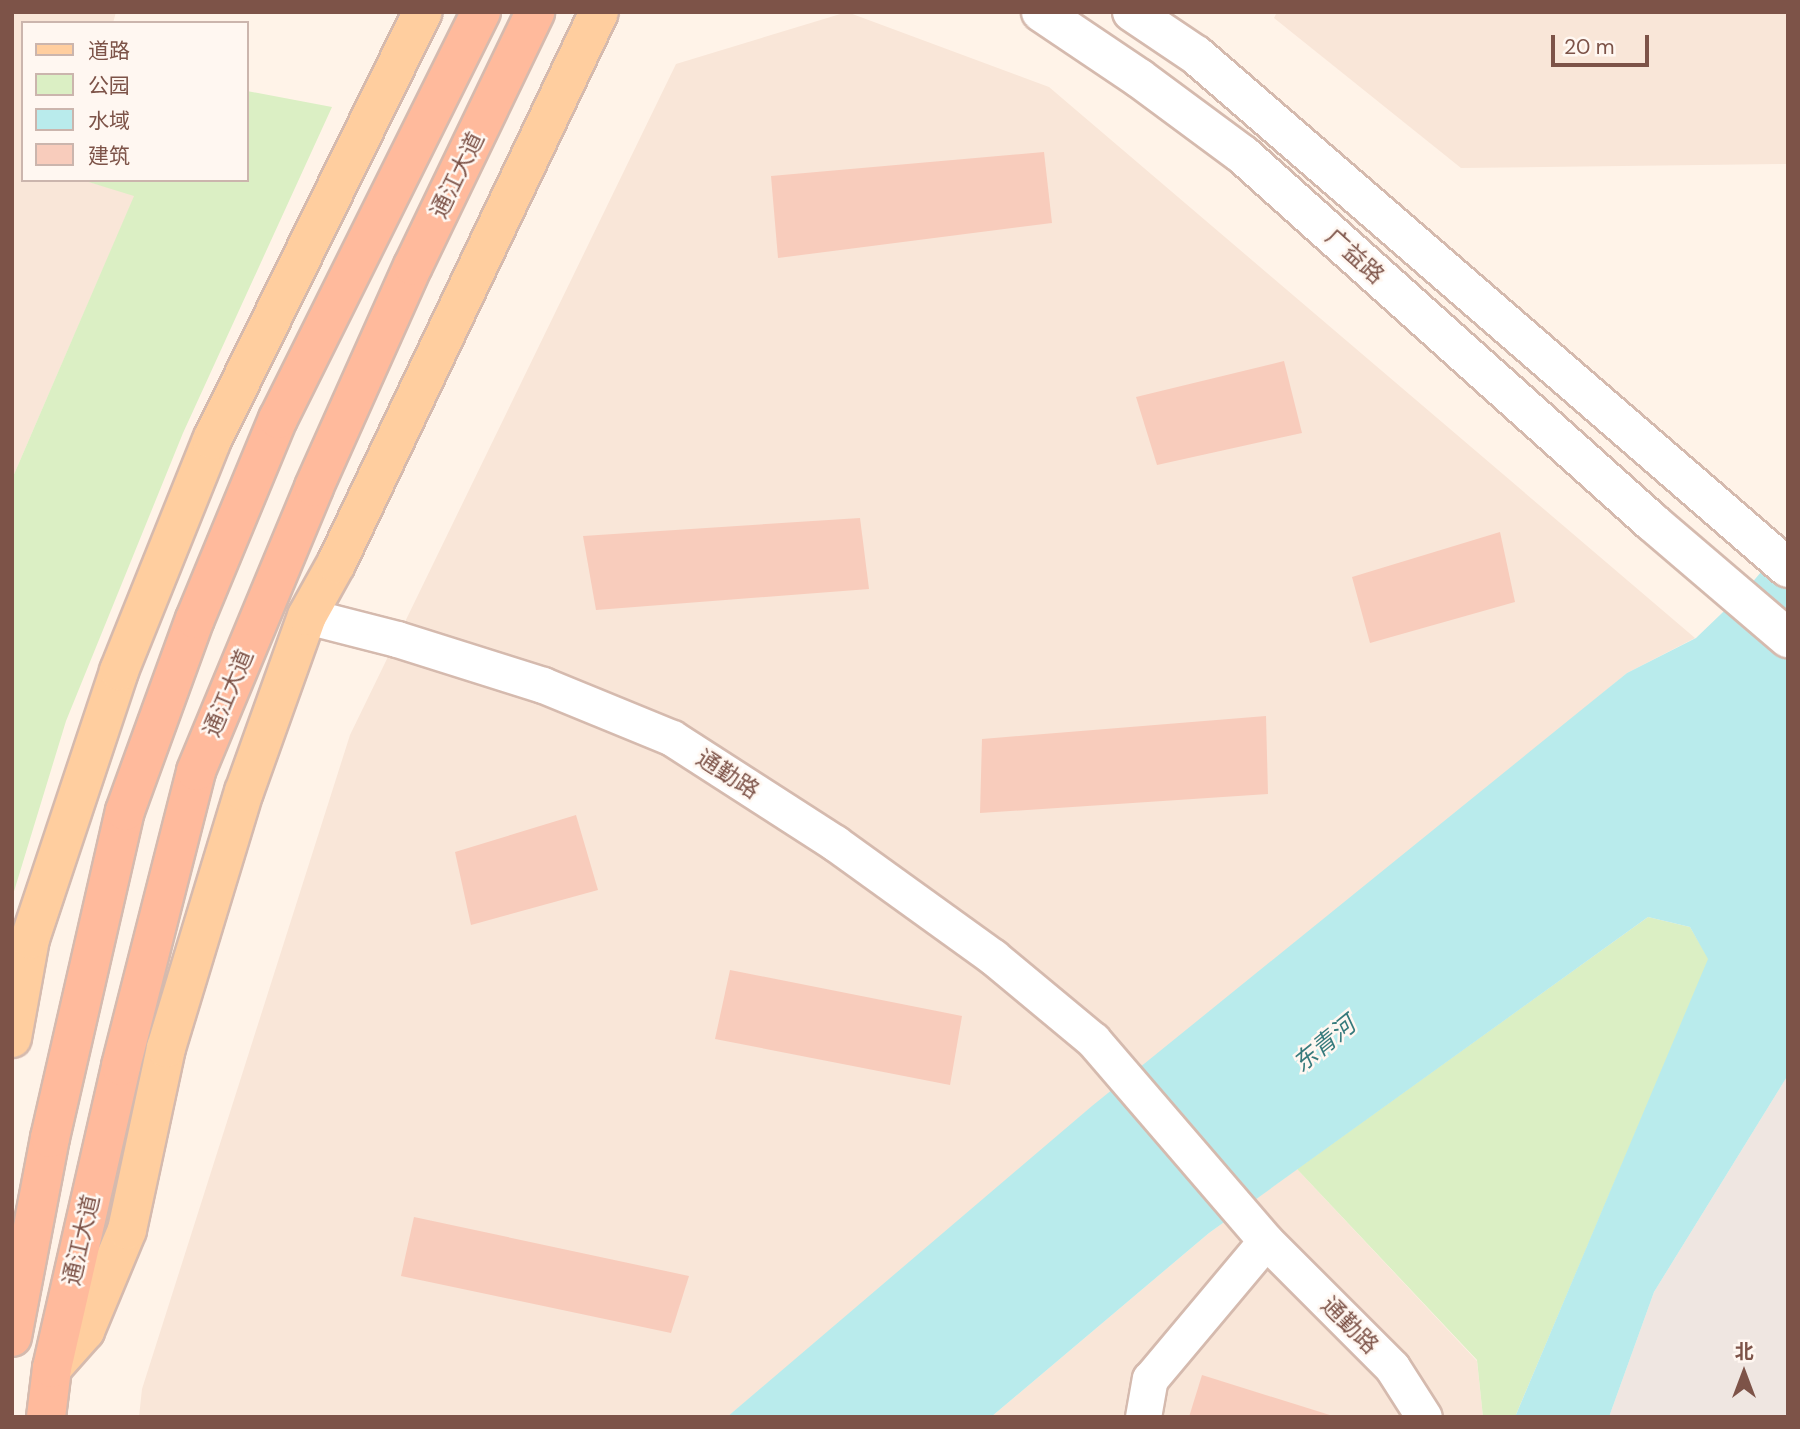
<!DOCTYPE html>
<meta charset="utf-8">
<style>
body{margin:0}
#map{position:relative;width:1800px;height:1429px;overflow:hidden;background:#fff3e8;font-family:"DM Sans","Noto Sans SC",sans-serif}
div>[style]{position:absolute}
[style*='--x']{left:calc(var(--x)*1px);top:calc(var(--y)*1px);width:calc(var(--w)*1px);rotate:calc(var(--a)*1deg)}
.residential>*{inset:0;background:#f9e6d8}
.industrial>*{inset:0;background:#efe6e1}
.green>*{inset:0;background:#dbefc4}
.water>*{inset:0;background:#b9ebec}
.building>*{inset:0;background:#f8ccbc}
.roads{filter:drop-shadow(2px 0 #d5baae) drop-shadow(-2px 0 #d5baae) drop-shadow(0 2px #d5baae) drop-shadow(0 -2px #d5baae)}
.minor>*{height:35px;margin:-17.5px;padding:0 17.5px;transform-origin:17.5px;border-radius:17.5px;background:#fff}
.secondary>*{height:38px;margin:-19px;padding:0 19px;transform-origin:19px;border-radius:19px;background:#fff}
.primary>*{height:38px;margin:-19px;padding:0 19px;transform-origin:19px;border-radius:19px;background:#ffce9f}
.trunk>*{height:38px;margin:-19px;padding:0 19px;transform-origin:19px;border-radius:19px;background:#ffba9c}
span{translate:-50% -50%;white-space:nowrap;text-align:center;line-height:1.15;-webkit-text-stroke:5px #fff7f1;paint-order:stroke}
.street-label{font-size:23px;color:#7d5348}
.water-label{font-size:24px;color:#367a7c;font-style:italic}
.frame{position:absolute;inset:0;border:14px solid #7d5348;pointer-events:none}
.legend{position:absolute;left:21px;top:21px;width:228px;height:161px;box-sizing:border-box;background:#fff7f1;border:2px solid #cbb5ad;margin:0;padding:9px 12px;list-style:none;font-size:21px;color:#7d5348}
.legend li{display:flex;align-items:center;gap:14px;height:35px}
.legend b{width:35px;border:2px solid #cbb5ad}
.north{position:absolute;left:1709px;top:1338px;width:70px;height:70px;-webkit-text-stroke:5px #fff7f1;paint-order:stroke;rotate:0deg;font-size:19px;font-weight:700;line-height:28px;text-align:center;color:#7d5348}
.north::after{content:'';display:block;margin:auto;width:24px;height:32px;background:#7d5348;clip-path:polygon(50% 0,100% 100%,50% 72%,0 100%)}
.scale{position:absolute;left:1551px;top:35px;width:98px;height:32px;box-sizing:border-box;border:4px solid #7d5348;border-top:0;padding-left:9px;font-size:21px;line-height:24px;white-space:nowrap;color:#7d5348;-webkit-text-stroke:5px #fff7f1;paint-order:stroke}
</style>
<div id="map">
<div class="residential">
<i style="clip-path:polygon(12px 12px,116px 12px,113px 23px,23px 23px,23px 180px,82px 180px,135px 195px,12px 479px)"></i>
<i style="clip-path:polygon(847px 12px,1049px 87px,1695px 638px,1627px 673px,727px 1417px,139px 1417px,142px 1389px,350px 735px,676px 64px)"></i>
<i style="clip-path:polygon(1277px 12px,1788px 12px,1788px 164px,1461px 168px,1274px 18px)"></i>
<i style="clip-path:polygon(1297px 1169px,1477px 1361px,1483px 1417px,991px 1417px,1209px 1233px)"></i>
</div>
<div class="industrial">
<i style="clip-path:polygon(1788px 1075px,1788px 1417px,1609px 1417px,1654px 1292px)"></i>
</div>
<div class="green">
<i style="clip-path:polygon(247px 91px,332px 107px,183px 433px,66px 721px,12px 898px,12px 479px,134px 196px,82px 180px,247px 180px)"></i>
<i style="clip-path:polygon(1648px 917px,1690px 927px,1709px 959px,1515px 1417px,1483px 1417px,1477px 1360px,1297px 1169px)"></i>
</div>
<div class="water">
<i style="clip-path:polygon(1788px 540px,1788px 1075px,1654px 1292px,1609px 1417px,1515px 1417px,1708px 959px,1690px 927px,1648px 917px,1209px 1233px,991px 1417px,727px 1417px,1092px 1106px,1627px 673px,1696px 638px,1745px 591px)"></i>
</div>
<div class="building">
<i style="clip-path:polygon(1044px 152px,1052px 223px,778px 258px,771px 176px)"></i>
<i style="clip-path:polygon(1284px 361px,1302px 433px,1157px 465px,1136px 397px)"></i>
<i style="clip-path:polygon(860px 518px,869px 589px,596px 610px,583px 536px)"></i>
<i style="clip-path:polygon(1500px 532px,1515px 602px,1370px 643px,1352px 577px)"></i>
<i style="clip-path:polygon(1266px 716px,1268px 794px,980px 813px,982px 739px)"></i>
<i style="clip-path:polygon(576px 815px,598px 890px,471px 925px,455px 852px)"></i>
<i style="clip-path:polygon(730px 970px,962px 1016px,950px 1085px,715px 1039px)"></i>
<i style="clip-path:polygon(414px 1217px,689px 1276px,671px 1333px,401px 1276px)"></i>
<i style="clip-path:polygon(1202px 1375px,1333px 1416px,1333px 1417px,1189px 1417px)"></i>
</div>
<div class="roads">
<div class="minor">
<i style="--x:307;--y:616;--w:93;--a:14.3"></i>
<i style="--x:397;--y:639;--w:153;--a:17.5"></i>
<i style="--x:543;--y:685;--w:139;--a:22.3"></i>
<i style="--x:672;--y:738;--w:194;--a:32.8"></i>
<i style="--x:835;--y:843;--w:195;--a:35.8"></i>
<i style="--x:993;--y:957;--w:130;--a:39.7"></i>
<i style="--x:1093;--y:1040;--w:265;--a:49.3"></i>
<i style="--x:1266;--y:1241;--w:178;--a:45"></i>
<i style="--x:1392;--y:1367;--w:59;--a:57.4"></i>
<i style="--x:1143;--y:1417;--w:39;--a:-80"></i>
<i style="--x:1150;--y:1379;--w:180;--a:-50"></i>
</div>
<div class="secondary">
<i style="--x:1041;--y:12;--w:118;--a:34"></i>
<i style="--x:1139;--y:78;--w:129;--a:36.5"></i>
<i style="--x:1243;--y:155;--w:550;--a:41.9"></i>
<i style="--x:1652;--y:522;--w:179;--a:40.5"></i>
<i style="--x:1132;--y:12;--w:77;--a:33.9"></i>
<i style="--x:1196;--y:55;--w:783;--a:40.91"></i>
</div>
<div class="primary">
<i style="--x:12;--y:1038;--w:101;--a:-79.7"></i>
<i style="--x:30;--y:939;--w:282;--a:-71.6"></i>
<i style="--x:119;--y:671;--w:249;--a:-68.1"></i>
<i style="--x:212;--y:440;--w:477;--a:-63.8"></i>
<i style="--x:52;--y:1368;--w:50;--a:-48.3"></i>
<i style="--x:85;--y:1331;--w:109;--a:-67.4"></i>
<i style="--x:127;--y:1230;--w:186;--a:-77.9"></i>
<i style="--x:166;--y:1048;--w:268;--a:-73.1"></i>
<i style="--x:244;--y:792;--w:187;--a:-70.3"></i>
<i style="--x:307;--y:616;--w:60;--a:-60.9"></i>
<i style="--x:336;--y:564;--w:611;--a:-64.52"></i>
</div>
<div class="trunk">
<i style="--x:12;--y:1337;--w:203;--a:-79.2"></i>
<i style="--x:50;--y:1138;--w:335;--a:-77.1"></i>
<i style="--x:125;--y:811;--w:204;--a:-70"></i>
<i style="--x:195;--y:619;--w:217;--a:-67.5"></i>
<i style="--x:278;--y:419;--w:455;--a:-63.5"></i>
<i style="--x:46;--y:1417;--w:49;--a:-83"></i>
<i style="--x:52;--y:1368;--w:310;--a:-77.1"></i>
<i style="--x:121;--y:1066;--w:304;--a:-75.7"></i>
<i style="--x:196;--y:771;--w:308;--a:-67.4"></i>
<i style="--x:314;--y:487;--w:242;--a:-65.9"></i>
<i style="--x:413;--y:266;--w:282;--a:-64.3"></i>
</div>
</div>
<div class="street-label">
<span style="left:457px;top:175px;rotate:-64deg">通江大道</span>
<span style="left:1355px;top:256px;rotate:42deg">广益路</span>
<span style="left:228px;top:693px;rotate:-67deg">通江大道</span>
<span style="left:728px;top:774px;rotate:33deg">通勤路</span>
<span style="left:81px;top:1240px;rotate:-77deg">通江大道</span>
<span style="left:1350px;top:1325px;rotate:45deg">通勤路</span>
</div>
<div class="water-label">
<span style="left:1324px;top:1044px;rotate:-39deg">东青河</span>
</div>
<div class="frame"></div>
<ul class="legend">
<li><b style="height:9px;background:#ffce9f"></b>道路</li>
<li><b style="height:19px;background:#dbefc4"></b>公园</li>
<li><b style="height:19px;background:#b9ebec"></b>水域</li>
<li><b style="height:19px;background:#f8ccbc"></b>建筑</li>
</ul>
<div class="north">北</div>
<div class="scale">20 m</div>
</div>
